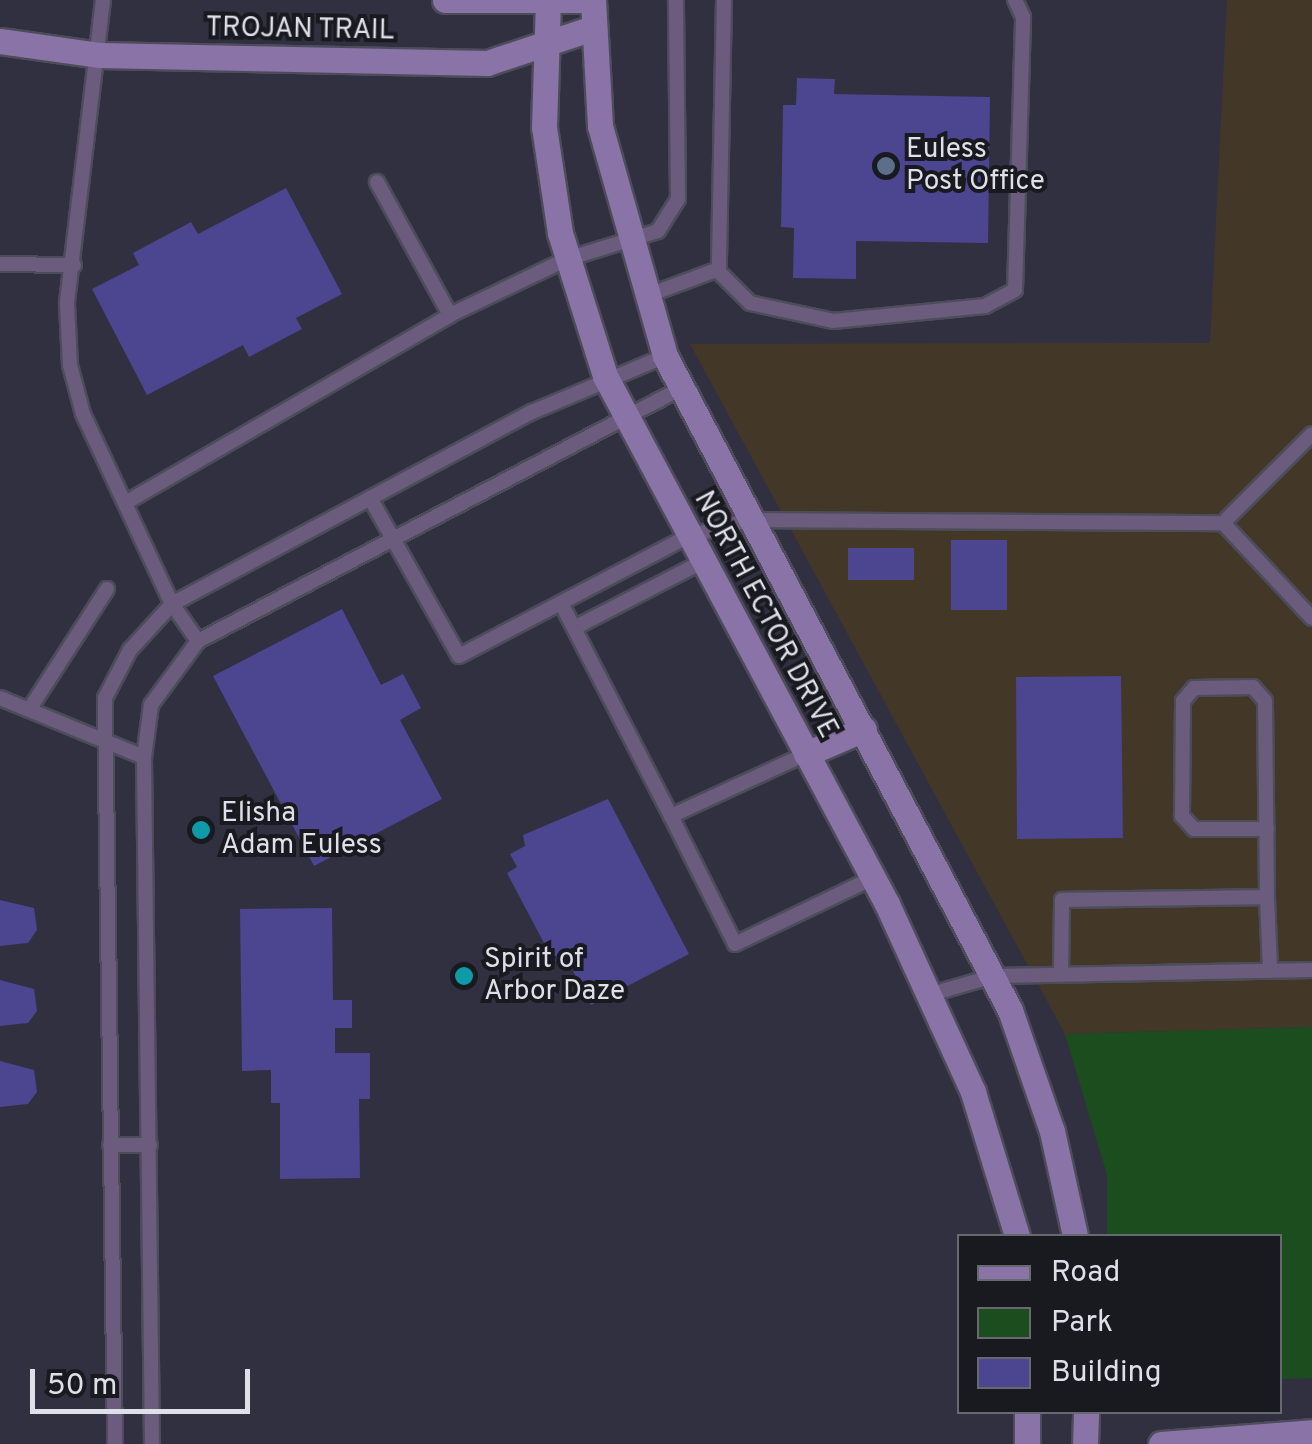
<!DOCTYPE html>
<style>
body{margin:0}
#map{position:relative;width:1312px;height:1444px;overflow:hidden;background:#303040;font-family:Overpass,sans-serif}
div>[style]{position:absolute}
[style*='--x']{left:calc(var(--x)*1px);top:calc(var(--y)*1px);width:calc(var(--w)*1px);rotate:calc(var(--a)*1deg)}
.commercial>*{inset:0;background:#433728}
.green>*{inset:0;background:#1c4d1f}
.building>*{inset:0;background:#4c4590}
.roads{filter:drop-shadow(2px 0 #4c4c5b) drop-shadow(-2px 0 #4c4c5b) drop-shadow(0 2px #4c4c5b) drop-shadow(0 -2px #4c4c5b)}
.lane>*{height:14px;margin:-7px;padding:0 7px;transform-origin:7px;border-radius:7px;background:#6b5c7d}
.secondary>*{height:25px;margin:-12.5px;padding:0 12.5px;transform-origin:12.5px;border-radius:12.5px;background:#8a73a6}
.dots>*{width:28px;height:28px;translate:-50% -50%;box-sizing:border-box;border:5px solid #191920;border-radius:50%}
span{translate:-50% -50%;white-space:nowrap;text-align:center;line-height:1.15;-webkit-text-stroke:8px #191920;paint-order:stroke}
.street-label{font-size:28px;color:#dfdfe9}
.poi-label{font-size:28px;color:#dfdfe9}
.left{translate:0 -50%;text-align:left}
.legend{position:absolute;left:957px;top:1234px;width:325px;height:180px;box-sizing:border-box;background:#191920;border:2px solid #686870;margin:0;padding:12px 18px;list-style:none;font-size:30px;color:#dfdfe9}
.legend li{display:flex;align-items:center;gap:20px;height:50px}
.legend b{width:50px;border:2px solid #686870}
.scale{position:absolute;left:30px;top:1369px;width:220px;height:45px;box-sizing:border-box;border:5px solid #dfdfe9;border-top:0;padding-left:12px;font-size:30px;line-height:35px;white-space:nowrap;color:#dfdfe9;-webkit-text-stroke:8px #191920;paint-order:stroke}
</style>
<div id="map">
<div class="commercial">
<i style="clip-path:polygon(1227px 0,1312px 0,1312px 1027px,1065px 1034px,690px 344px,1210px 343px)"></i>
</div>
<div class="green">
<i style="clip-path:polygon(1312px 1027px,1312px 1378px,1280px 1379px,1280px 1236px,1107px 1236px,1107px 1175px,1065px 1034px)"></i>
</div>
<div class="building">
<i style="clip-path:polygon(797px 78px,835px 79px,834px 94px,990px 97px,988px 243px,856px 241px,856px 279px,793px 278px,794px 228px,781px 227px,783px 105px,796px 105px)"></i>
<i style="clip-path:polygon(286px 188px,342px 294px,296px 318px,302px 329px,249px 357px,243px 345px,147px 395px,92px 289px,139px 265px,133px 253px,191px 222px,198px 234px)"></i>
<i style="clip-path:polygon(951px 540px,1007px 540px,1007px 610px,951px 610px)"></i>
<i style="clip-path:polygon(848px 548px,914px 548px,914px 580px,848px 580px)"></i>
<i style="clip-path:polygon(342px 609px,381px 685px,403px 674px,421px 708px,400px 720px,442px 799px,314px 866px,213px 676px)"></i>
<i style="clip-path:polygon(1121px 676px,1123px 838px,1017px 839px,1016px 677px)"></i>
<i style="clip-path:polygon(608px 799px,689px 954px,591px 1005px,565px 956px,554px 962px,507px 873px,517px 867px,510px 854px,525px 846px,523px 835px)"></i>
<i style="clip-path:polygon(0 900px,34px 908px,37px 930px,28px 943px,0 946px)"></i>
<i style="clip-path:polygon(332px 908px,333px 1000px,352px 1000px,352px 1028px,335px 1028px,335px 1053px,370px 1053px,370px 1099px,359px 1099px,360px 1178px,280px 1179px,280px 1103px,271px 1103px,271px 1070px,242px 1071px,240px 909px)"></i>
<i style="clip-path:polygon(0 980px,34px 989px,37px 1011px,28px 1023px,0 1026px)"></i>
<i style="clip-path:polygon(0 1061px,34px 1070px,37px 1092px,28px 1104px,0 1107px)"></i>
</div>
<div class="roads">
<div class="lane">
<i style="--x:103;--y:0;--w:306;--a:96.8"></i>
<i style="--x:67;--y:304;--w:61;--a:87.2"></i>
<i style="--x:70;--y:365;--w:51;--a:75.1"></i>
<i style="--x:83;--y:414;--w:210;--a:64.9"></i>
<i style="--x:172;--y:604;--w:45;--a:54.9"></i>
<i style="--x:724;--y:0;--w:272;--a:91.1"></i>
<i style="--x:719;--y:272;--w:44;--a:45"></i>
<i style="--x:750;--y:303;--w:85;--a:12.2"></i>
<i style="--x:833;--y:321;--w:153;--a:-5.6"></i>
<i style="--x:985;--y:306;--w:34;--a:-28"></i>
<i style="--x:1015;--y:290;--w:273;--a:-88.3"></i>
<i style="--x:1023;--y:17;--w:19;--a:-115"></i>
<i style="--x:377;--y:182;--w:152;--a:61.2"></i>
<i style="--x:0;--y:264;--w:74;--a:0.8"></i>
<i style="--x:646;--y:296;--w:78;--a:-20.3"></i>
<i style="--x:370;--y:498;--w:181;--a:60.6"></i>
<i style="--x:459;--y:656;--w:259;--a:-27.6"></i>
<i style="--x:689;--y:536;--w:62;--a:-14.9"></i>
<i style="--x:749;--y:520;--w:474;--a:0.4"></i>
<i style="--x:1223;--y:523;--w:126;--a:-45"></i>
<i style="--x:125;--y:503;--w:375;--a:-30"></i>
<i style="--x:450;--y:315;--w:130;--a:-25.6"></i>
<i style="--x:567;--y:259;--w:95;--a:-17.1"></i>
<i style="--x:658;--y:231;--w:38;--a:-58"></i>
<i style="--x:678;--y:199;--w:199;--a:-90.6"></i>
<i style="--x:1223;--y:523;--w:130;--a:46.9"></i>
<i style="--x:561;--y:603;--w:240;--a:62.7"></i>
<i style="--x:671;--y:816;--w:149;--a:-24.7"></i>
<i style="--x:574;--y:628;--w:144;--a:-27.3"></i>
<i style="--x:0;--y:698;--w:156;--a:22.3"></i>
<i style="--x:29;--y:710;--w:144;--a:-57.2"></i>
<i style="--x:671;--y:816;--w:143;--a:63.4"></i>
<i style="--x:735;--y:944;--w:153;--a:-25.6"></i>
<i style="--x:1267;--y:829;--w:73;--a:180"></i>
<i style="--x:1194;--y:829;--w:18;--a:-133"></i>
<i style="--x:1182;--y:816;--w:115;--a:-89.5"></i>
<i style="--x:1183;--y:701;--w:17;--a:-50"></i>
<i style="--x:1194;--y:688;--w:59;--a:-1"></i>
<i style="--x:1253;--y:687;--w:18;--a:49"></i>
<i style="--x:1265;--y:701;--w:196;--a:89.4"></i>
<i style="--x:1061;--y:974;--w:74;--a:-89.2"></i>
<i style="--x:1062;--y:900;--w:205;--a:-0.8"></i>
<i style="--x:1267;--y:897;--w:73;--a:87.6"></i>
<i style="--x:928;--y:995;--w:69;--a:-16.1"></i>
<i style="--x:994;--y:976;--w:318;--a:-1.1"></i>
<i style="--x:110;--y:1145;--w:40;--a:0"></i>
<i style="--x:115;--y:1444;--w:746;--a:-90.77"></i>
<i style="--x:105;--y:698;--w:54;--a:-62.5"></i>
<i style="--x:130;--y:650;--w:62;--a:-47.6"></i>
<i style="--x:172;--y:604;--w:408;--a:-28.1"></i>
<i style="--x:532;--y:412;--w:144;--a:-22.8"></i>
<i style="--x:152;--y:1444;--w:687;--a:-90.67"></i>
<i style="--x:144;--y:757;--w:52;--a:-82.3"></i>
<i style="--x:151;--y:705;--w:79;--a:-53.7"></i>
<i style="--x:198;--y:641;--w:544;--a:-27.6"></i>
</div>
<div class="secondary">
<i style="--x:445;--y:0;--w:148;--a:0"></i>
<i style="--x:593;--y:0;--w:126;--a:86.8"></i>
<i style="--x:600;--y:126;--w:239;--a:74.2"></i>
<i style="--x:665;--y:356;--w:739;--a:62.19"></i>
<i style="--x:1010;--y:1010;--w:128;--a:70.9"></i>
<i style="--x:1052;--y:1131;--w:107;--a:77.6"></i>
<i style="--x:548;--y:0;--w:127;--a:91.8"></i>
<i style="--x:544;--y:127;--w:107;--a:81.4"></i>
<i style="--x:560;--y:233;--w:150;--a:72.5"></i>
<i style="--x:605;--y:376;--w:599;--a:61.89"></i>
<i style="--x:887;--y:904;--w:207;--a:65.4"></i>
<i style="--x:973;--y:1092;--w:151;--a:73"></i>
<i style="--x:0;--y:41;--w:101;--a:8"></i>
<i style="--x:100;--y:55;--w:387;--a:1.2"></i>
<i style="--x:487;--y:63;--w:112;--a:-18.3"></i>
<i style="--x:806;--y:754;--w:63;--a:-23.3"></i>
<i style="--x:1027;--y:1444;--w:32;--a:-90"></i>
<i style="--x:1085;--y:1444;--w:32;--a:-88"></i>
<i style="--x:1161;--y:1444;--w:151;--a:-4.5"></i>
</div>
</div>
<div class="dots">
<i style="left:886px;top:166px;background:#5c6f8a"></i>
<i style="left:201px;top:830px;background:#0f9aa8"></i>
<i style="left:464px;top:976px;background:#0f9aa8"></i>
</div>
<div class="street-label">
<span style="left:300px;top:30px;rotate:1deg">TROJAN TRAIL</span>
<span style="left:765px;top:615px;rotate:62deg">NORTH ECTOR DRIVE</span>
</div>
<div class="poi-label">
<span class="left" style="left:906px;top:166px">Euless<br>Post Office</span>
<span class="left" style="left:221px;top:830px">Elisha<br>Adam Euless</span>
<span class="left" style="left:484px;top:976px">Spirit of<br>Arbor Daze</span>
</div>
<ul class="legend">
<li><b style="height:12px;background:#8a73a6"></b>Road</li>
<li><b style="height:28px;background:#1c4d1f"></b>Park</li>
<li><b style="height:28px;background:#4c4590"></b>Building</li>
</ul>
<div class="scale">50 m</div>
</div>
